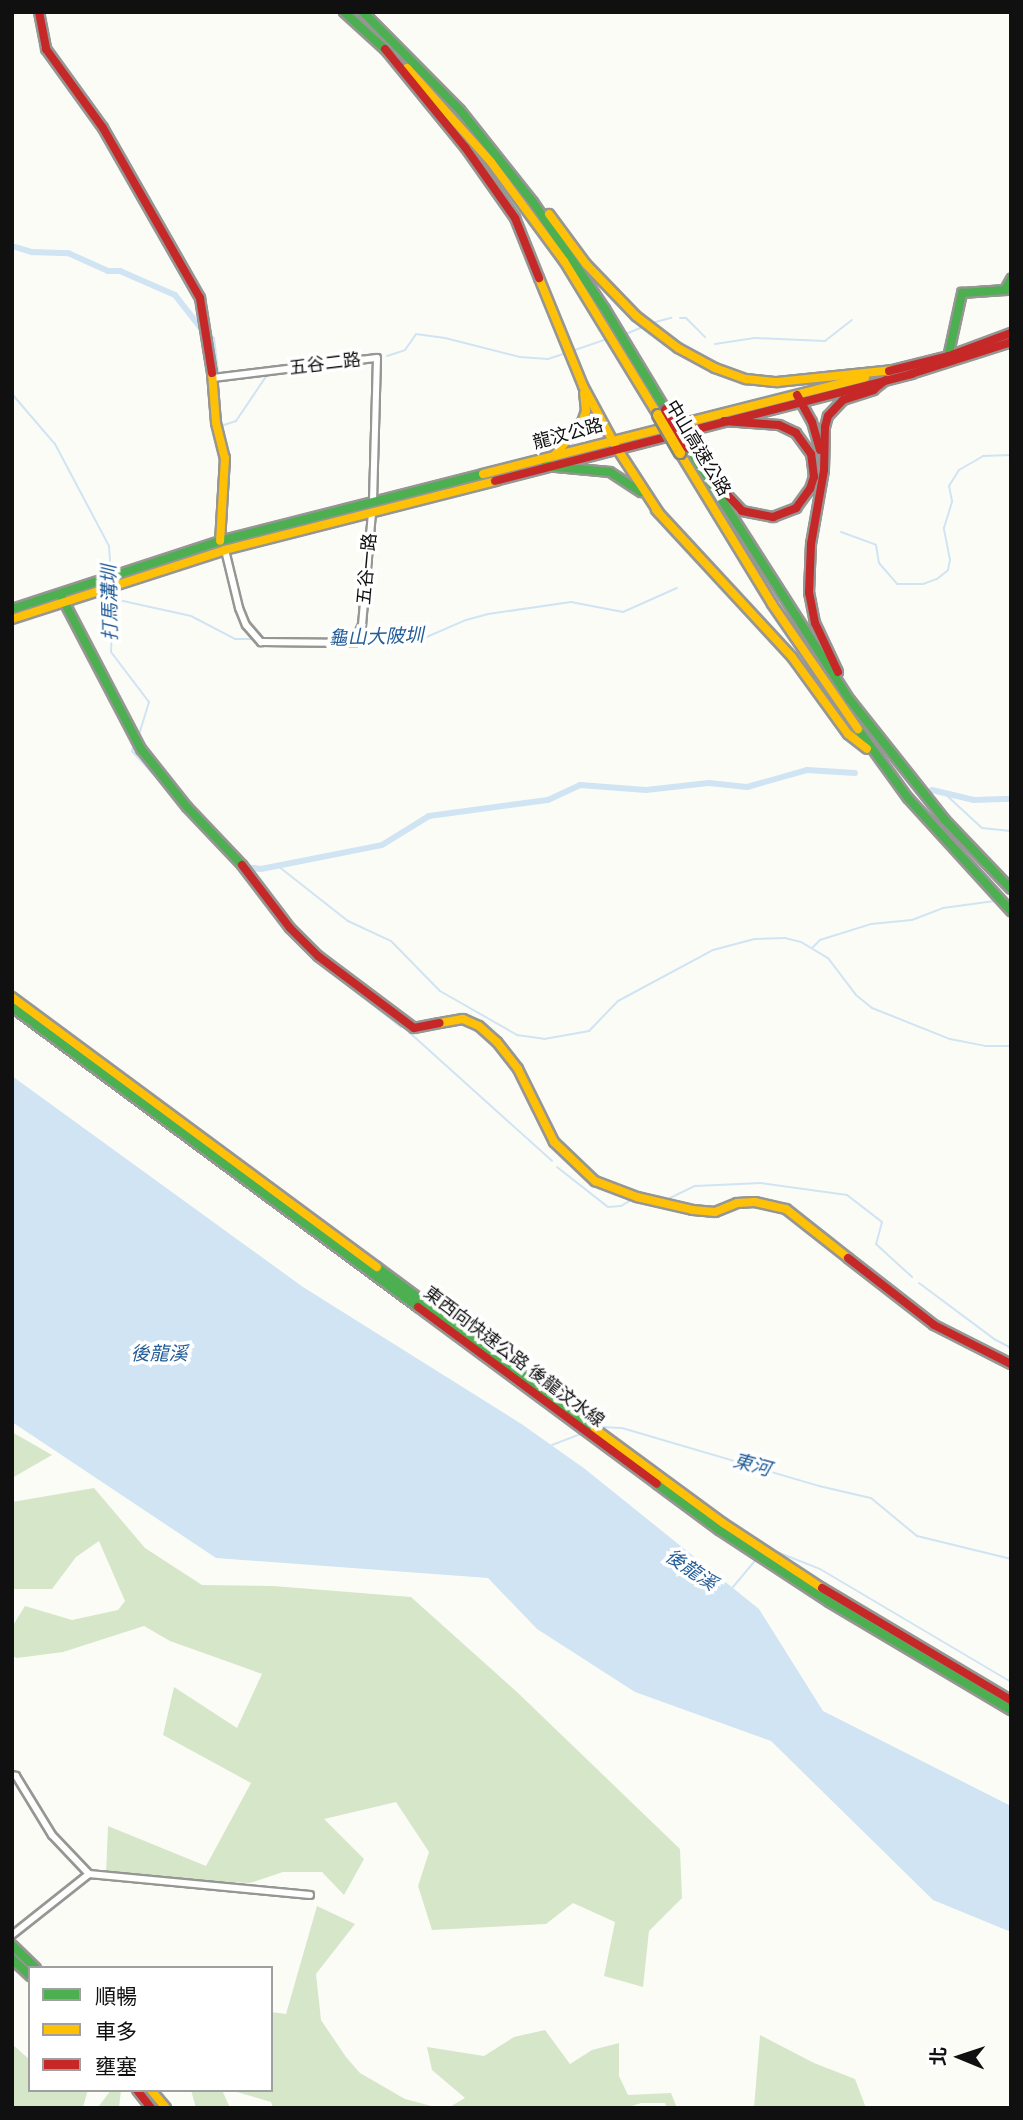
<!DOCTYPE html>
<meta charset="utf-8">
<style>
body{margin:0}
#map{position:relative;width:1023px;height:2120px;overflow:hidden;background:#fcfcf7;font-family:"Times New Roman","Noto Sans TC",serif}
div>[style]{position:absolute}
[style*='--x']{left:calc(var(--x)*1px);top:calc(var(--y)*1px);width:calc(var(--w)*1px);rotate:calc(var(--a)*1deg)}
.forest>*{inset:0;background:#d5e7c8}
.water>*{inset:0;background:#d0e4f3}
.stream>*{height:2px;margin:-1px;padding:0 1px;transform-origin:1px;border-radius:1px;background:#d0e4f3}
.canal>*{height:6px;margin:-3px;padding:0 3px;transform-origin:3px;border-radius:3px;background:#d0e4f3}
.roads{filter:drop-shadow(2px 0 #969694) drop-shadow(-2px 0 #969694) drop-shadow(0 2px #969694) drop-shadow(0 -2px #969694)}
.street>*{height:6px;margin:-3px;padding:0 3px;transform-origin:3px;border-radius:3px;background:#fffffe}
.fast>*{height:8px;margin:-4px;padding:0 4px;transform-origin:4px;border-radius:4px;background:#4caf50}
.slow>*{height:8px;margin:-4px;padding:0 4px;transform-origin:4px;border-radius:4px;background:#ffc107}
.jam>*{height:8px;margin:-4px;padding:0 4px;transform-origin:4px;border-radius:4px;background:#c62828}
.bridges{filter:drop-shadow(2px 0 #848481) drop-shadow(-2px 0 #848481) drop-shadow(0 2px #848481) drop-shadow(0 -2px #848481)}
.slow-bridge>*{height:10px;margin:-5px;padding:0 5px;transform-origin:5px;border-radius:5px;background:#ffc107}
.jam-bridge>*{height:10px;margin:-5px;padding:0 5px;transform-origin:5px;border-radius:5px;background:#c62828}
span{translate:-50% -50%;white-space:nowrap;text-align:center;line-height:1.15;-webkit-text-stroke:7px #fff;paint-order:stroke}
.street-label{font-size:18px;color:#101010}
.water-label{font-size:19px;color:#235d98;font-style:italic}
.frame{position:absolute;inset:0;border:14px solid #101010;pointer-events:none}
.legend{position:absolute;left:28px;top:1966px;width:245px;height:126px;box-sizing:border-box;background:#fff;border:2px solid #9f9f9f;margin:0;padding:9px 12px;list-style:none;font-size:21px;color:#101010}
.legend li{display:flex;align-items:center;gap:14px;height:35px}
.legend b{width:35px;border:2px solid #9f9f9f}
.north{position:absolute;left:925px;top:2022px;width:70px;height:70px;-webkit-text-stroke:5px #fff;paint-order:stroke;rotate:272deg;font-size:19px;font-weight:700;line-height:28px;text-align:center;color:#101010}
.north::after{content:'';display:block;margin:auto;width:24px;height:32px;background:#101010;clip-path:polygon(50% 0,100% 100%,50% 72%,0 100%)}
</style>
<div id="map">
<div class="forest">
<i style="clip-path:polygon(12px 1432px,52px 1455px,12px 1478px)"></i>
<i style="clip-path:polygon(94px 1488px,145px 1548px,202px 1585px,273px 1586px,411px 1597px,517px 1692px,680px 1849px,682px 1898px,649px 1931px,643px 1987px,604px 1976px,615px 1922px,573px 1903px,546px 1924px,432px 1930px,418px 1886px,429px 1852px,396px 1802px,324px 1819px,364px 1859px,344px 1895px,322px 1872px,283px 1872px,250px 1883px,106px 1876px,108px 1826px,206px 1866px,251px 1783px,163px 1735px,174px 1687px,237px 1728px,262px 1674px,170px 1641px,144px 1626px,63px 1652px,17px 1658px,12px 1656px,12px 1627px,25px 1606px,72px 1620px,118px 1610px,125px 1601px,99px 1541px,76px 1557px,52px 1589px,12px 1589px,12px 1502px)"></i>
<i style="clip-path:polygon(317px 1906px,355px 1924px,316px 1974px,321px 2020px,346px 2057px,360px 2073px,405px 2099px,439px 2108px,273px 2108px,271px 2102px,230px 2090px,271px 2090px,271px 2012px,286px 2014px)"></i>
<i style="clip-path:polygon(545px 2030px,570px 2064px,592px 2050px,619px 2043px,619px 2076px,628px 2095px,671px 2093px,677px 2108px,667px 2108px,665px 2103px,641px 2103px,626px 2108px,448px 2108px,465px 2098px,432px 2070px,427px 2047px,484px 2056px,514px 2037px)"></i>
<i style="clip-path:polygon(760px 2035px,814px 2063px,855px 2079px,866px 2108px,754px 2108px)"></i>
<i style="clip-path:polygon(12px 2044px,30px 2060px,30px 2090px,88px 2090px,83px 2107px,99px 2106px,111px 2090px,121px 2090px,119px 2108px,12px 2108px)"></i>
<i style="clip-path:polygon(191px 2090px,222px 2090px,230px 2108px,196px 2108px)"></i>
</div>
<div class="water">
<i style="clip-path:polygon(12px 1076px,303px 1287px,523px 1425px,585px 1469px,759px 1609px,823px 1711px,1011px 1806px,1011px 1932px,933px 1900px,771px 1741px,635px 1692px,537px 1629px,488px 1578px,216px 1558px,12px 1422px)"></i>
</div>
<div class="stream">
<i style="--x:680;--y:318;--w:6;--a:0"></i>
<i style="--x:686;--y:318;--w:27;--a:45"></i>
<i style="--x:652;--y:323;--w:20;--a:-15"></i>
<i style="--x:208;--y:333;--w:8;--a:40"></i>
<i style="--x:214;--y:338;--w:35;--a:83"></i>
<i style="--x:628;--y:333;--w:16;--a:-22"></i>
<i style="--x:715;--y:344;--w:40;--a:-8.5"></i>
<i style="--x:755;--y:338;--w:70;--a:2.5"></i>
<i style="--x:825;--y:341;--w:34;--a:-38"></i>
<i style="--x:575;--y:350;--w:31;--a:-19"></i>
<i style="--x:387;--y:356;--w:19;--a:-18"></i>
<i style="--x:405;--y:350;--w:19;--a:-55"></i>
<i style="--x:416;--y:334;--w:29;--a:8"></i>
<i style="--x:445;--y:338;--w:77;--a:14.2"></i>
<i style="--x:520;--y:357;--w:28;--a:4"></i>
<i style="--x:548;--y:359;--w:16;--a:-18"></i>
<i style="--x:218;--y:379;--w:15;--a:90"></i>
<i style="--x:12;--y:394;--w:66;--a:49.3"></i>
<i style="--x:55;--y:444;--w:115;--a:62.1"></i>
<i style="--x:109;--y:546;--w:28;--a:86"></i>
<i style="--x:221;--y:426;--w:16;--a:-18"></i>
<i style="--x:236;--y:421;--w:55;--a:-56"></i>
<i style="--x:841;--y:532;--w:37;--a:20"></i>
<i style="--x:876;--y:545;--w:18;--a:81"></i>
<i style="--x:879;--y:563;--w:28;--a:49"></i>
<i style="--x:897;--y:584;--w:26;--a:0"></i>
<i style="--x:923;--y:584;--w:15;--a:-20"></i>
<i style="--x:937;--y:579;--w:14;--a:-39"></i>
<i style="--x:948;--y:570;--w:10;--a:-79"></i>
<i style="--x:950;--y:560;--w:33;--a:-101"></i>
<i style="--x:944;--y:528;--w:28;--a:-73"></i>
<i style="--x:952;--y:501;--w:15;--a:-101"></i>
<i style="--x:949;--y:486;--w:19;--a:-58"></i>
<i style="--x:959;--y:470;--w:28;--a:-30"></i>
<i style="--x:983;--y:456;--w:28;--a:-2"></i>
<i style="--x:113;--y:590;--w:62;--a:91.8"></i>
<i style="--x:111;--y:652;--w:63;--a:52.8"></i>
<i style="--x:149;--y:702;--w:37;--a:107"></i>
<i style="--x:114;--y:599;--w:79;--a:12.4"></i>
<i style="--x:191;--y:616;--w:50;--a:27.6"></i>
<i style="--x:235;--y:639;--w:19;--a:0"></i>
<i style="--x:302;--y:639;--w:50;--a:0"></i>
<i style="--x:358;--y:639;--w:64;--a:0"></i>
<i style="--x:422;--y:639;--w:48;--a:-23.4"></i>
<i style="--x:466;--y:620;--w:23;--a:-15"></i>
<i style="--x:488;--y:614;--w:84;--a:-8.2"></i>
<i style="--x:571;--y:602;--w:53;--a:10.9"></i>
<i style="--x:623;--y:612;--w:59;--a:-24"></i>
<i style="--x:134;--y:746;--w:5;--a:112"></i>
<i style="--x:132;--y:751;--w:62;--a:47.6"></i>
<i style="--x:943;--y:792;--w:53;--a:42.7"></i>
<i style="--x:982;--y:828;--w:29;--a:6"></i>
<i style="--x:278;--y:866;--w:89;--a:38.2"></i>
<i style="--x:348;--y:921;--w:47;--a:24.9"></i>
<i style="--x:391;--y:941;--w:70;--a:45.6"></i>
<i style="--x:440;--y:991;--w:89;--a:29.7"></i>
<i style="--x:517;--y:1035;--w:27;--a:8"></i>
<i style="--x:544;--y:1039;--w:46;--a:-10.1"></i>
<i style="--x:589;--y:1031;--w:42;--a:-46"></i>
<i style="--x:618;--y:1001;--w:108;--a:-28.2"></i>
<i style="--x:713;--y:950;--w:43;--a:-14.7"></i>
<i style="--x:755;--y:939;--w:30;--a:-2"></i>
<i style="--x:785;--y:938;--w:16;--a:14"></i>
<i style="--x:801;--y:942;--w:31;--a:31"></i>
<i style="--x:828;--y:958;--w:46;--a:52.9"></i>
<i style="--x:856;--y:995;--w:21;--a:39"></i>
<i style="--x:872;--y:1008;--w:84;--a:21.7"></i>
<i style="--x:950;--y:1039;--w:36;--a:11"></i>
<i style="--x:985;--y:1046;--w:26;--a:0"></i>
<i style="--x:239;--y:867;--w:54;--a:52.5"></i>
<i style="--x:286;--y:929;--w:42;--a:46.9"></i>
<i style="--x:315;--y:960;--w:109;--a:37.9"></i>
<i style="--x:813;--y:947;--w:10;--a:-45"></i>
<i style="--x:820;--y:940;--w:53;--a:-17.4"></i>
<i style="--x:871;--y:924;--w:41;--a:-5.6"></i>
<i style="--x:912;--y:920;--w:33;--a:-21"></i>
<i style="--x:943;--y:908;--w:52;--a:-7.7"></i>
<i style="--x:410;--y:1033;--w:191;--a:42"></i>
<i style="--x:557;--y:1167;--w:65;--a:38.1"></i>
<i style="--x:608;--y:1207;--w:13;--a:-4"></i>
<i style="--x:621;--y:1206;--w:12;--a:-31"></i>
<i style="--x:642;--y:1194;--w:26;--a:11"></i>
<i style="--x:668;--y:1199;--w:30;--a:-26"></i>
<i style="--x:695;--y:1186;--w:66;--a:-2.6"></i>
<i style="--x:761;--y:1183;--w:87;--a:7.9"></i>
<i style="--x:847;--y:1195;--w:44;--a:37.6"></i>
<i style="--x:882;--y:1222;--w:23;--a:105"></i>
<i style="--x:876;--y:1244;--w:49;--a:42.5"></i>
<i style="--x:919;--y:1283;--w:94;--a:36.7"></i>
<i style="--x:994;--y:1339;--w:19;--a:28"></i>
<i style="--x:601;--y:1427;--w:21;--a:3"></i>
<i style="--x:622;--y:1428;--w:205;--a:16.4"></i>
<i style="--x:819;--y:1486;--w:53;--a:13"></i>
<i style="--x:871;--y:1498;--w:60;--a:39.6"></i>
<i style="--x:917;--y:1536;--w:97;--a:13.7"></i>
<i style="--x:552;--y:1445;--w:33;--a:-21"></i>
<i style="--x:777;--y:1552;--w:46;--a:21.6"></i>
<i style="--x:820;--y:1569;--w:222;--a:30.6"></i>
<i style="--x:733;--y:1587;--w:35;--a:-50"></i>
</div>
<div class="canal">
<i style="--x:12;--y:246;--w:21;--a:17"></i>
<i style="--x:32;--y:252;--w:36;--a:2"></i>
<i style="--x:68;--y:253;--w:44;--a:24.2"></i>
<i style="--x:108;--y:271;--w:12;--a:0"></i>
<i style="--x:120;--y:271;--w:60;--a:23.6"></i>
<i style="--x:175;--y:295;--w:41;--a:52"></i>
<i style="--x:932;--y:790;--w:43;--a:13.4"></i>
<i style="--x:974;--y:800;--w:37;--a:-2"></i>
<i style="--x:245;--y:867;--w:16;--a:7"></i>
<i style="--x:261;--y:869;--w:123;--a:-11.2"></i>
<i style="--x:382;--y:845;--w:55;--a:-31.7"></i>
<i style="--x:429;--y:816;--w:120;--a:-7.7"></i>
<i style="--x:548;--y:800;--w:35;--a:-25"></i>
<i style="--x:580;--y:785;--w:66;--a:4.3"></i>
<i style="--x:646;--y:790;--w:63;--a:-6.3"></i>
<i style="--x:709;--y:783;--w:38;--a:6"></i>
<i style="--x:747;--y:787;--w:62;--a:-15.8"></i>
<i style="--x:807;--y:770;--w:48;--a:3.6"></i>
</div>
<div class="roads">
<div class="street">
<i style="--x:213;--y:378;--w:165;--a:-7"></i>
<i style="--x:377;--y:358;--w:143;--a:91.6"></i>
<i style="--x:225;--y:550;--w:60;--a:76.4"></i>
<i style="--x:239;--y:608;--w:18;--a:68"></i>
<i style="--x:246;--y:625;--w:23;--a:49"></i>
<i style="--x:261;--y:642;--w:93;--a:0.6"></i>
<i style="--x:354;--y:643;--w:20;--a:-66"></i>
<i style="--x:362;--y:625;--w:113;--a:-84.9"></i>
<i style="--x:12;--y:1775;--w:4;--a:14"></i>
<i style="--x:16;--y:1776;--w:69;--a:58.6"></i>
<i style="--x:52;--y:1835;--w:54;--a:46.5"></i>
<i style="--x:89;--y:1874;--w:222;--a:5.4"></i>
<i style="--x:12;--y:1935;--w:98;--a:-38.4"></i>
</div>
<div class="fast">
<i style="--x:344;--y:12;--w:61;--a:42.3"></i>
<i style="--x:363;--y:12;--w:138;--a:45.3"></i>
<i style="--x:460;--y:110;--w:117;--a:51.6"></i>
<i style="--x:533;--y:202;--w:129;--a:56.1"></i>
<i style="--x:605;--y:309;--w:118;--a:58.9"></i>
<i style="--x:947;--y:362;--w:71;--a:-77.7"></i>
<i style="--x:962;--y:293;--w:43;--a:-4"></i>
<i style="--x:1005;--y:290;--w:13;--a:-61"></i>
<i style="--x:688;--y:447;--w:300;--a:57.4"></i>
<i style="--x:850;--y:700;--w:153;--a:51.6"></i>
<i style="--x:945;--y:820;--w:95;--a:46.3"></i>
<i style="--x:545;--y:466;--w:65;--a:5.3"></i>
<i style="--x:610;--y:472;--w:37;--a:33"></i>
<i style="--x:61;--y:596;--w:173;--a:62.4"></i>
<i style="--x:141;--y:749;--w:74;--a:51.6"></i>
<i style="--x:187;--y:807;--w:80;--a:46.5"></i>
<i style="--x:12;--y:609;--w:219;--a:-18.1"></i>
<i style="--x:220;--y:541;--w:271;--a:-14.3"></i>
<i style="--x:858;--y:729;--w:85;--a:54.1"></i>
<i style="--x:908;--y:798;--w:153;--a:47.7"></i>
<i style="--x:12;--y:1007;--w:505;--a:36.46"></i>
<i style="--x:377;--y:1267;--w:272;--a:36.6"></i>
<i style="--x:657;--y:1484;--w:77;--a:36.6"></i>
<i style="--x:719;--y:1530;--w:131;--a:33.2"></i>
<i style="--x:829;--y:1602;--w:212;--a:30.7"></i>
<i style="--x:12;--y:1945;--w:33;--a:44"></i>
<i style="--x:12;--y:1959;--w:25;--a:43"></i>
</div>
<div class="slow">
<i style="--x:407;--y:68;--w:126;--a:48.2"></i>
<i style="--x:491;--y:162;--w:123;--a:53.6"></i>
<i style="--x:564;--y:261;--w:180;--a:58.6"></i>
<i style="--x:549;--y:214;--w:62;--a:53.5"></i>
<i style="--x:586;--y:264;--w:72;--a:46.1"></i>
<i style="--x:636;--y:316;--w:53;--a:37.3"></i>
<i style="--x:678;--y:348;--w:42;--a:28.4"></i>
<i style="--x:715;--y:368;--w:33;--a:20"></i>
<i style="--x:746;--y:379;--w:31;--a:6"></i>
<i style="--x:777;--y:382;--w:117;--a:-5.9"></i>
<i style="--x:539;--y:278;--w:117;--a:67.8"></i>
<i style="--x:583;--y:386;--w:69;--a:61.6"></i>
<i style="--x:616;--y:447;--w:79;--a:56.9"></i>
<i style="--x:212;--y:373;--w:50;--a:85.4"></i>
<i style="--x:216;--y:423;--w:36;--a:76"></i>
<i style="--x:225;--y:458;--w:83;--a:93.4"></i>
<i style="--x:680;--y:453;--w:177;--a:58.6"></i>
<i style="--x:772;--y:604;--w:152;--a:55.5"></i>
<i style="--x:554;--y:456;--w:44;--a:-50.5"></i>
<i style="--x:582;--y:422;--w:12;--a:-70"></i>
<i style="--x:586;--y:411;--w:18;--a:-96"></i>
<i style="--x:483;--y:474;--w:394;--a:-14.2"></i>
<i style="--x:656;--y:510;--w:200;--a:47.2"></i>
<i style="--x:792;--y:657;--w:95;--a:54"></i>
<i style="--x:848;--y:734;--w:24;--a:38"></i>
<i style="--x:12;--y:619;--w:224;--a:-17.9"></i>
<i style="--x:225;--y:550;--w:279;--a:-14.3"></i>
<i style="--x:12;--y:997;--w:454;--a:36.5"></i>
<i style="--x:440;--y:1023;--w:23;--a:-10"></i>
<i style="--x:463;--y:1019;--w:17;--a:24"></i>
<i style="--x:479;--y:1026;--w:24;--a:42"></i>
<i style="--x:497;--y:1042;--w:34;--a:52"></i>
<i style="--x:518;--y:1069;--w:81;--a:63.7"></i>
<i style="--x:554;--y:1142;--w:57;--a:43.6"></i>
<i style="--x:595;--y:1181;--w:45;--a:20.9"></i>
<i style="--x:637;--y:1197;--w:57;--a:13.1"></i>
<i style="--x:693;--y:1210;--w:22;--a:5"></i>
<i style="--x:715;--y:1212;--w:24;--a:-22"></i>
<i style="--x:737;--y:1203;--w:18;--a:-3"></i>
<i style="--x:755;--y:1202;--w:32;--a:13"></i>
<i style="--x:786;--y:1209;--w:79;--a:38.3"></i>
<i style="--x:595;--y:1429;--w:159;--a:36.3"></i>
<i style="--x:723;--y:1523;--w:118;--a:33.3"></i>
<i style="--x:151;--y:2090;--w:23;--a:50"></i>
</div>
<div class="jam">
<i style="--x:39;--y:12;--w:38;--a:79"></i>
<i style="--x:46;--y:49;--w:97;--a:54.2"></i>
<i style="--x:103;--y:128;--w:196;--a:60.3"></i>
<i style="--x:200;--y:298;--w:76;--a:80.9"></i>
<i style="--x:385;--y:49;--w:127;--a:50.8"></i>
<i style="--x:465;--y:147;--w:87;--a:54.8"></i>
<i style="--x:515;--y:218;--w:65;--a:68.2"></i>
<i style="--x:889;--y:371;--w:62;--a:-14"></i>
<i style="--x:949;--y:356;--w:66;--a:-20.4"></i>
<i style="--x:797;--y:395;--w:31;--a:61"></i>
<i style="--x:812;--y:422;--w:29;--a:74"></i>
<i style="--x:495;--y:481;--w:430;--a:-14.4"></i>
<i style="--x:911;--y:374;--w:105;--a:-17.7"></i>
<i style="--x:718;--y:485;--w:35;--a:47"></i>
<i style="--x:742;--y:511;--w:32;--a:11"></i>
<i style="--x:773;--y:517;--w:25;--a:-21"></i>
<i style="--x:796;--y:508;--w:24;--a:-54"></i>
<i style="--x:810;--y:489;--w:13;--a:-72"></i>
<i style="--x:814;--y:477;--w:23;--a:-97"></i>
<i style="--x:811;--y:454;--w:26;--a:-126"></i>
<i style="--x:796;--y:433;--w:19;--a:-155"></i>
<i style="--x:779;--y:425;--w:55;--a:-175.8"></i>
<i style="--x:838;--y:672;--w:54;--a:-115.1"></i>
<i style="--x:815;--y:623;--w:31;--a:-101"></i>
<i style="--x:809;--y:593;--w:49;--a:-87.7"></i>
<i style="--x:811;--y:544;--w:75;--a:-80"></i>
<i style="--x:824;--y:470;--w:43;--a:-88.7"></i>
<i style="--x:825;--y:427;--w:11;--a:-75"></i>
<i style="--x:828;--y:416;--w:22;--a:-47"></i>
<i style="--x:843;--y:400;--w:32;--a:-18"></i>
<i style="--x:873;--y:390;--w:16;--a:-38"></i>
<i style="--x:242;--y:865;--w:79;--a:52.7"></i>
<i style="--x:290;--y:928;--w:40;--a:45"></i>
<i style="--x:318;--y:956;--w:120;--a:36.9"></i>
<i style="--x:414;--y:1028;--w:26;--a:-11"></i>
<i style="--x:848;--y:1258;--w:109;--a:37.9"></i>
<i style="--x:934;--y:1325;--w:86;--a:26.9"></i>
<i style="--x:418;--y:1307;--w:297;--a:36.5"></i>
<i style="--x:822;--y:1588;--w:220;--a:30.7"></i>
<i style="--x:137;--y:2090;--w:23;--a:52"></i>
</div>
</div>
<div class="bridges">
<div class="slow-bridge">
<i style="--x:658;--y:415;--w:44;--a:59.9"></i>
</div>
<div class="jam-bridge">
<i style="--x:666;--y:410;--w:43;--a:59.3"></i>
</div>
</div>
<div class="street-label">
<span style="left:325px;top:364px;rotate:-7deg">五谷二路</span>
<span style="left:568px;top:434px;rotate:-15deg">龍汶公路</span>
<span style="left:698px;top:448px;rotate:59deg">中山高速公路</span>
<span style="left:367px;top:569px;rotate:-85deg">五谷一路</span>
<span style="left:514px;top:1357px;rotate:37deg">東西向快速公路 後龍汶水線</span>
</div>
<div class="water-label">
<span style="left:110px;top:603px;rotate:-91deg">打馬溝圳</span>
<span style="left:376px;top:637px;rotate:-2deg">龜山大陂圳</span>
<span style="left:159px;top:1354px">後龍溪</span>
<span style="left:752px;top:1465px;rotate:15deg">東河</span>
<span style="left:691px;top:1570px;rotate:34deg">後龍溪</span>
</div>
<div class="frame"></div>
<ul class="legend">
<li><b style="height:9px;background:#4caf50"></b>順暢</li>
<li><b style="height:9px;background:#ffc107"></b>車多</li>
<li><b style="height:9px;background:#c62828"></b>壅塞</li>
</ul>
<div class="north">北</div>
</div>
